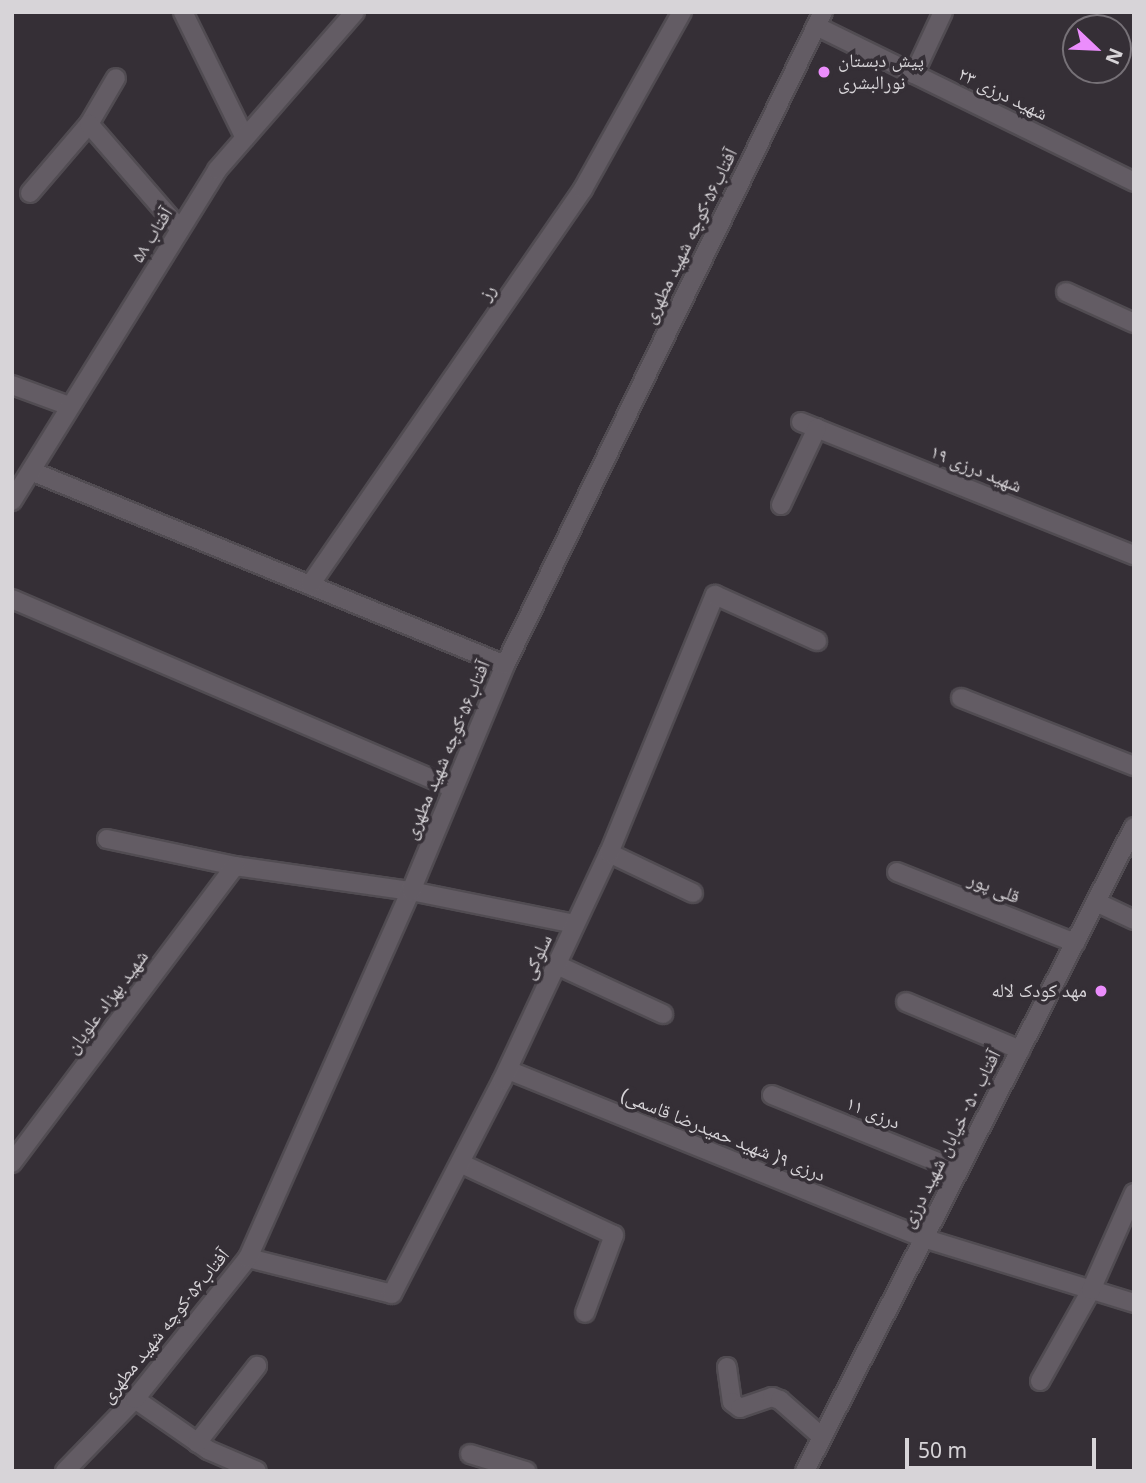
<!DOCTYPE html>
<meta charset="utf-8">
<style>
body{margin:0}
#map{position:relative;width:1146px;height:1483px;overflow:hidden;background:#352f36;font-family:"Noto Sans","Noto Naskh Arabic",sans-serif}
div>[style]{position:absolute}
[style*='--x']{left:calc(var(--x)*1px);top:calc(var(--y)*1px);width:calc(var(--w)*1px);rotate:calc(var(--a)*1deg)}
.roads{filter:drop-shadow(2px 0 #514c52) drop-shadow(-2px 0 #514c52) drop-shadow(0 2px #514c52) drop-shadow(0 -2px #514c52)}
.street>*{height:18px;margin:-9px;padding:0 9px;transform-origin:9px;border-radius:9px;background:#635c64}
.dots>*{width:19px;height:19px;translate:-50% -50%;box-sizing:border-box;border:4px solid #352f36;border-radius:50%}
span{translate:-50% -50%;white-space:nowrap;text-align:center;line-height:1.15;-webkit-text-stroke:7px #352f36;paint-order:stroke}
.poi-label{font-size:19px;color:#d7d4d8}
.left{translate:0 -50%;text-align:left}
.right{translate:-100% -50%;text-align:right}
.street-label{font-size:19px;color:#d7d4d8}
.frame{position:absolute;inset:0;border:14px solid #d7d4d8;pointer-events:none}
.north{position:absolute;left:1062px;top:14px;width:70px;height:70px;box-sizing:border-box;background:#352f36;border:2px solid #767177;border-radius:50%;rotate:113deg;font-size:19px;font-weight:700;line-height:28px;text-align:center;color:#d7d4d8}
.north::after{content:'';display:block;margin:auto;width:24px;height:32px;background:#eb8dfc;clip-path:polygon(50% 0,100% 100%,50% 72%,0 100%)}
.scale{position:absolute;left:905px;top:1438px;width:191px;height:32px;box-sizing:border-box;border:4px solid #d7d4d8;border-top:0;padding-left:9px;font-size:21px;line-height:24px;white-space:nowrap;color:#d7d4d8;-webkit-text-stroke:5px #352f36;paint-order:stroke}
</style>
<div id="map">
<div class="roads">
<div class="street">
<i style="--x:183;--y:12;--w:140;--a:63.8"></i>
<i style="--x:816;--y:26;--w:354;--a:26.1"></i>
<i style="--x:914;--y:74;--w:68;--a:-64.9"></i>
<i style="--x:89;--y:124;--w:53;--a:-59.6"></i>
<i style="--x:30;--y:193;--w:91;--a:-49.5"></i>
<i style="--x:89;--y:124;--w:139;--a:49.1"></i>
<i style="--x:1066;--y:292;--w:75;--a:24.5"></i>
<i style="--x:12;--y:385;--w:61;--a:20.2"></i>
<i style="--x:801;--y:422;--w:359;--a:21.8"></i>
<i style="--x:31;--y:471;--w:512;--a:22.26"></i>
<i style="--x:12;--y:501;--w:389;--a:-58.2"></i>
<i style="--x:217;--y:170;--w:210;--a:-48.9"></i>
<i style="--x:781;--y:505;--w:85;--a:-64.9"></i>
<i style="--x:310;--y:585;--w:481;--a:-55.4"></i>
<i style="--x:583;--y:189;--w:203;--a:-60.8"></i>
<i style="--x:12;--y:599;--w:479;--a:23.2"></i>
<i style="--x:961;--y:698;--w:186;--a:21.5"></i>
<i style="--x:107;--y:839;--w:131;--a:11.9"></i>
<i style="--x:235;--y:866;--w:178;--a:8.1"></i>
<i style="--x:411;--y:891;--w:167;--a:11.4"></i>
<i style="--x:609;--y:853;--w:93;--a:25.5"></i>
<i style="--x:897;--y:872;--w:192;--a:21.7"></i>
<i style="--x:1096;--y:902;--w:42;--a:25.3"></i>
<i style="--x:557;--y:965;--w:117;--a:24.8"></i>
<i style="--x:906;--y:1002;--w:124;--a:22.8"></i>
<i style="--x:508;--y:1070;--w:448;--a:22"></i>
<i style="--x:923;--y:1238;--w:221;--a:17.1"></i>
<i style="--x:772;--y:1095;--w:201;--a:22"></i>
<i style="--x:12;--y:1163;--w:371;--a:-53.1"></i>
<i style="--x:460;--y:1163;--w:170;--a:25.1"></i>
<i style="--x:614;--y:1235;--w:83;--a:110.4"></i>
<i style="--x:248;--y:1258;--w:148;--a:14"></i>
<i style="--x:392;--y:1294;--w:240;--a:-62.7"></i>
<i style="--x:502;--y:1081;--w:252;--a:-64.9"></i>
<i style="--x:609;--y:853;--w:279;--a:-67.7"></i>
<i style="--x:715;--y:595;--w:112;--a:24.3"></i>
<i style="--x:727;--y:1367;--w:35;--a:82"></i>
<i style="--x:732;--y:1402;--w:10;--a:37"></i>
<i style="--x:740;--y:1408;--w:34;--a:-19"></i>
<i style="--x:772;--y:1397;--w:9;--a:21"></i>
<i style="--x:780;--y:1400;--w:56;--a:41.4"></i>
<i style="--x:1040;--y:1381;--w:104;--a:-60.7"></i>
<i style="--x:1091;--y:1290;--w:106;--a:-66.1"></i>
<i style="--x:135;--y:1399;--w:89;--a:34.9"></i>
<i style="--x:208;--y:1450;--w:53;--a:23.2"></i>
<i style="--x:197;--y:1443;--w:98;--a:-52.1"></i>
<i style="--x:470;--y:1454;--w:59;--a:16.9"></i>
<i style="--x:65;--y:1471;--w:100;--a:-45.8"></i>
<i style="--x:135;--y:1399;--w:181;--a:-51.3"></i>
<i style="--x:248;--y:1258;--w:402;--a:-66.1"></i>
<i style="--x:411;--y:891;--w:245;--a:-67.4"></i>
<i style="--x:505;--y:665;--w:726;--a:-64.03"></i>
<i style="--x:805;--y:1471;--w:723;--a:-62.94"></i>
</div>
</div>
<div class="dots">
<i style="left:824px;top:72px;background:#eb8dfc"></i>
<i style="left:1101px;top:991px;background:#eb8dfc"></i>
</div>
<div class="poi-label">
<span class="left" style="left:838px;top:72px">پیش دبستان<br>نورالبشری</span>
<span class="right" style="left:1087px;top:991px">مهد کودک لاله</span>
</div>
<div class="street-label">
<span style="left:1003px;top:94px;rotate:26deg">شهید درزی ۲۳</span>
<span style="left:152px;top:235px;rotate:-58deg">آفتاب ۵۸</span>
<span style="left:690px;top:236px;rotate:-64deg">آفتاب۵۶-كوچه شهيد مطهری</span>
<span style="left:487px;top:292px;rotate:-55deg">رز</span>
<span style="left:976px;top:469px;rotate:22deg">شهید درزی ۱۹</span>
<span style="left:447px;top:750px;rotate:-67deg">آفتاب۵۶-كوچه شهيد مطهری</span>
<span style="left:994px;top:888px;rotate:22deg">قلی پور</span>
<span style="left:537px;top:957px;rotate:-65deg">سلوکی</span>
<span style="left:107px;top:1002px;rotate:-53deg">شهید بهزاد علویان</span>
<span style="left:873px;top:1113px;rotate:22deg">درزی ۱۱</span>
<span style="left:723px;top:1135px;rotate:22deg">درزی ۹( شهید حمیدرضا قاسمی)</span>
<span style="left:951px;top:1139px;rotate:-63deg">آفتاب ۵۰- خیابان شهید درزی</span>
<span style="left:165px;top:1326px;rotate:-51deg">آفتاب۵۶-كوچه شهيد مطهری</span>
</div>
<div class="frame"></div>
<div class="north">N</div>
<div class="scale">50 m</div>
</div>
